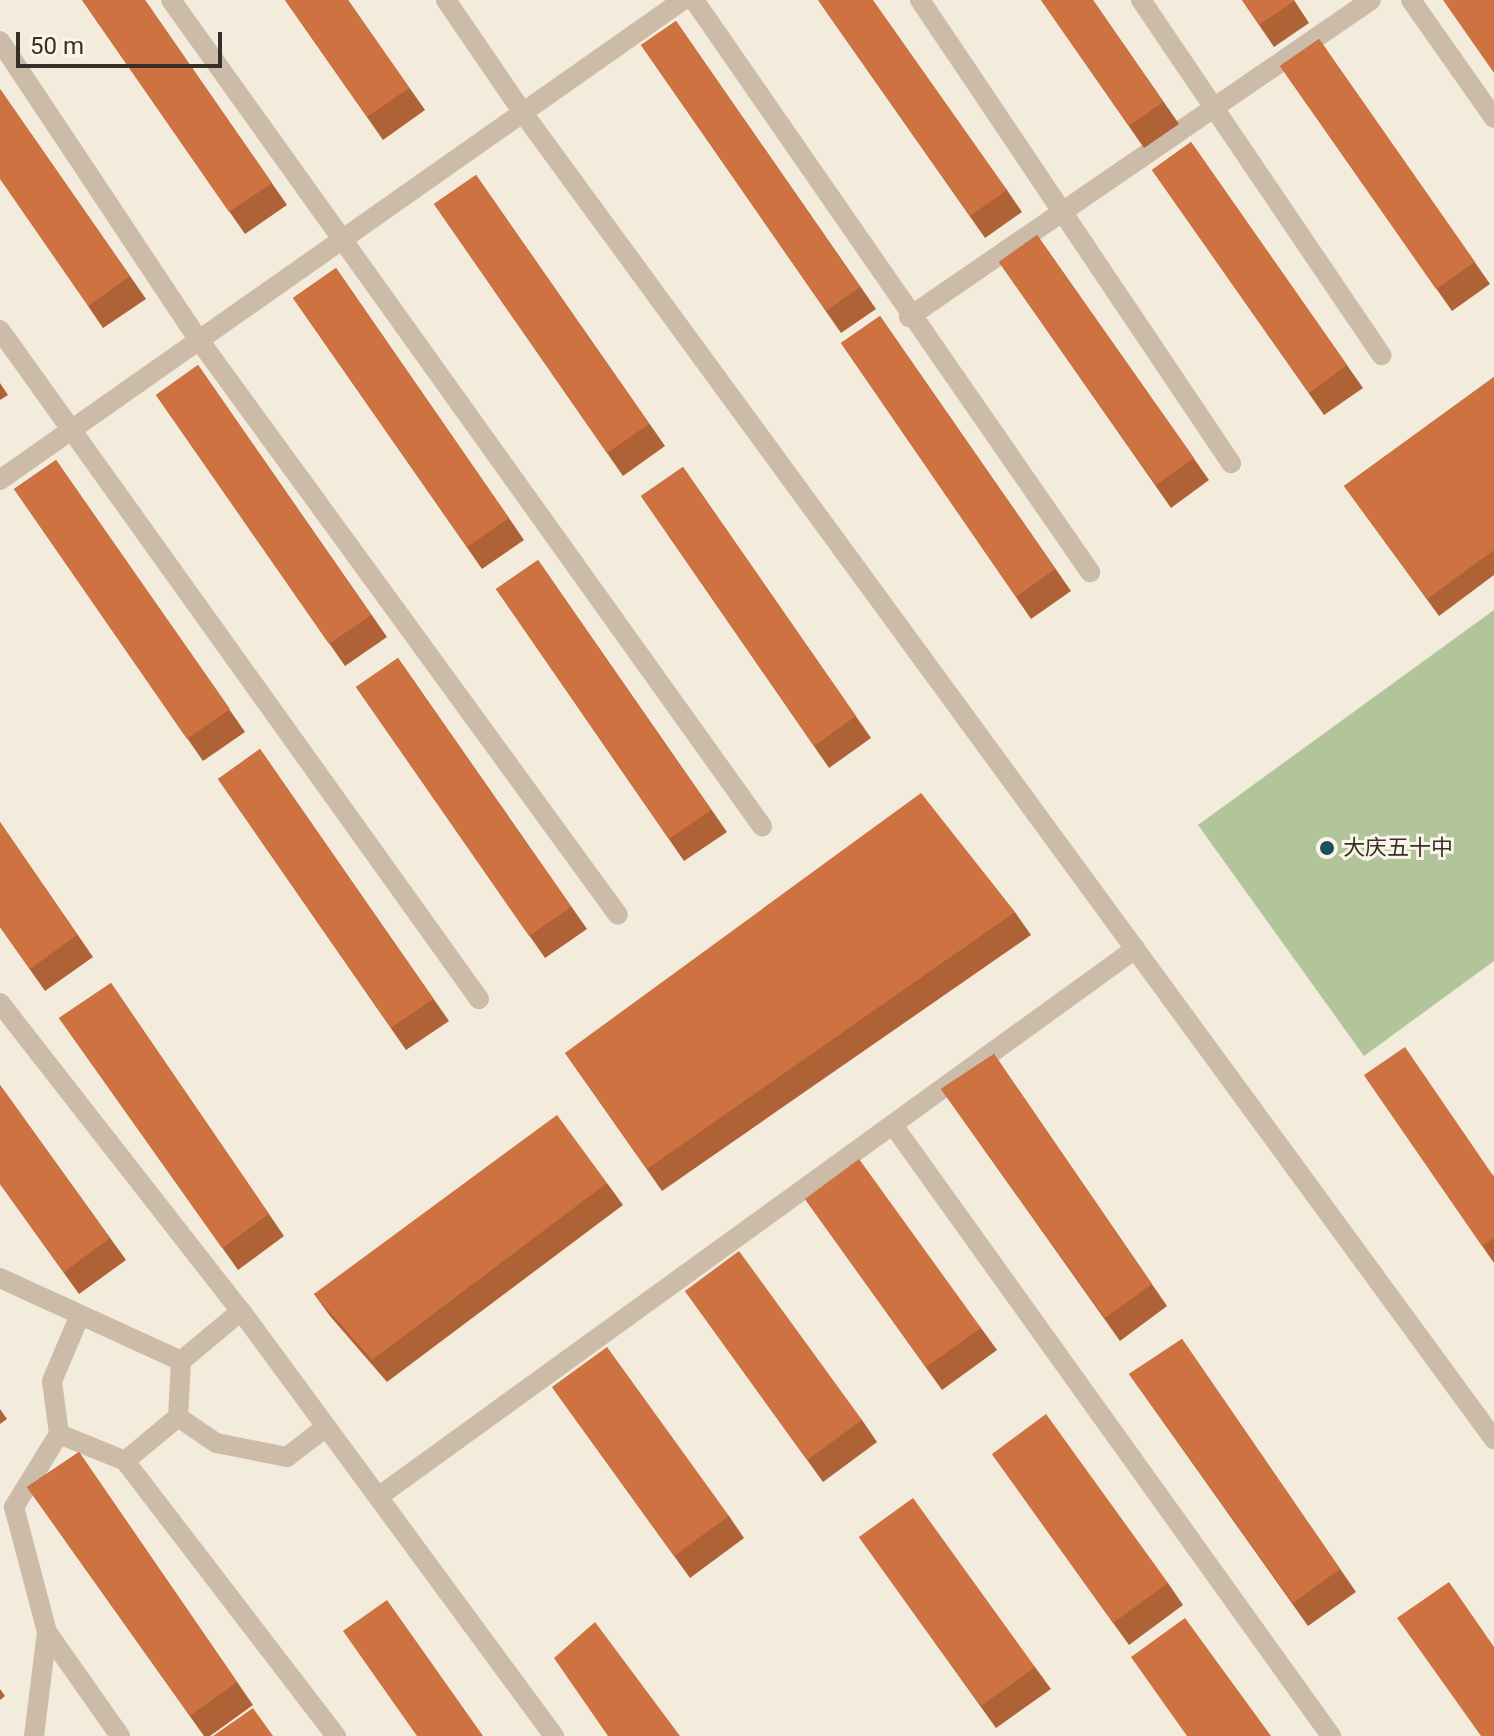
<!DOCTYPE html>
<meta charset="utf-8">
<style>
body{margin:0}
#map{position:relative;width:1494px;height:1736px;overflow:hidden;background:#f3ebdc;font-family:Roboto,"Noto Sans SC",sans-serif}
div>[style]{position:absolute}
[style*='--x']{left:calc(var(--x)*1px);top:calc(var(--y)*1px);width:calc(var(--w)*1px);rotate:calc(var(--a)*1deg)}
.green>*{inset:0;background:#b1c49a}
.street>*{height:20px;margin:-10px;padding:0 10px;transform-origin:10px;border-radius:10px;background:#ccbca7}
.wall>*{inset:0;background:#b06237}
.building>*{inset:0;background:#cd7240}
.dots>*{width:22px;height:22px;translate:-50% -50%;box-sizing:border-box;border:4px solid #fbf4e8;border-radius:50%}
span{translate:-50% -50%;white-space:nowrap;text-align:center;line-height:1.15;-webkit-text-stroke:6px #fbf4e8;paint-order:stroke}
.poi-label{font-size:22px;color:#382f28}
.left{translate:0 -50%;text-align:left}
.scale{position:absolute;left:16px;top:32px;width:206px;height:36px;box-sizing:border-box;border:4px solid #382f28;border-top:0;padding-left:10px;font-size:24px;line-height:28px;white-space:nowrap;color:#382f28;-webkit-text-stroke:6px #fbf4e8;paint-order:stroke}
</style>
<div id="map">
<div class="green">
<i style="clip-path:polygon(1494px 610px,1494px 961px,1364px 1056px,1198px 825px)"></i>
</div>
<div class="street">
<i style="--x:171;--y:0;--w:1016;--a:54.42"></i>
<i style="--x:446;--y:0;--w:137;--a:55.7"></i>
<i style="--x:523;--y:113;--w:1644;--a:53.79"></i>
<i style="--x:694;--y:0;--w:696;--a:55.3"></i>
<i style="--x:920;--y:0;--w:558;--a:56.11"></i>
<i style="--x:1141;--y:0;--w:429;--a:55.9"></i>
<i style="--x:1411;--y:0;--w:144;--a:54.9"></i>
<i style="--x:0;--y:41;--w:359;--a:56.4"></i>
<i style="--x:199;--y:340;--w:711;--a:53.92"></i>
<i style="--x:909;--y:317;--w:560;--a:-34.46"></i>
<i style="--x:0;--y:330;--w:823;--a:54.4"></i>
<i style="--x:0;--y:480;--w:835;--a:-35.1"></i>
<i style="--x:0;--y:1003;--w:391;--a:52"></i>
<i style="--x:241;--y:1311;--w:528;--a:53.63"></i>
<i style="--x:893;--y:1125;--w:752;--a:54.36"></i>
<i style="--x:0;--y:1278;--w:199;--a:24.6"></i>
<i style="--x:181;--y:1361;--w:78;--a:-39.8"></i>
<i style="--x:80;--y:1315;--w:72;--a:113"></i>
<i style="--x:52;--y:1381;--w:53;--a:82.5"></i>
<i style="--x:59;--y:1434;--w:71;--a:22.2"></i>
<i style="--x:178;--y:1417;--w:56;--a:-86.9"></i>
<i style="--x:326;--y:1427;--w:49;--a:142.4"></i>
<i style="--x:287;--y:1457;--w:72;--a:-168.8"></i>
<i style="--x:216;--y:1443;--w:46;--a:-145.6"></i>
<i style="--x:178;--y:1417;--w:69;--a:140.3"></i>
<i style="--x:125;--y:1461;--w:347;--a:52.5"></i>
<i style="--x:59;--y:1434;--w:86;--a:121.7"></i>
<i style="--x:14;--y:1507;--w:129;--a:75.2"></i>
<i style="--x:47;--y:1632;--w:127;--a:54.9"></i>
<i style="--x:378;--y:1497;--w:935;--a:-35.9"></i>
<i style="--x:34;--y:1736;--w:105;--a:-82.9"></i>
</div>
<div class="wall">
<i style="clip-path:polygon(82px 0,145px 0,287px 205px,245px 234px)"></i>
<i style="clip-path:polygon(285px 0,348px 0,425px 110px,383px 140px)"></i>
<i style="clip-path:polygon(818px 0,1007px 190px,1022px 212px,985px 238px)"></i>
<i style="clip-path:polygon(1041px 0,1093px 0,1179px 124px,1144px 148px)"></i>
<i style="clip-path:polygon(1242px 0,1294px 0,1309px 23px,1274px 47px)"></i>
<i style="clip-path:polygon(676px 21px,876px 309px,841px 333px,641px 45px)"></i>
<i style="clip-path:polygon(1319px 39px,1490px 284px,1452px 311px,1280px 66px)"></i>
<i style="clip-path:polygon(0 89px,146px 299px,103px 328px,88px 306px)"></i>
<i style="clip-path:polygon(1191px 142px,1363px 388px,1324px 415px,1152px 170px)"></i>
<i style="clip-path:polygon(476px 175px,665px 446px,623px 476px,434px 204px)"></i>
<i style="clip-path:polygon(1037px 235px,1209px 480px,1171px 508px,999px 262px)"></i>
<i style="clip-path:polygon(336px 268px,524px 540px,482px 569px,293px 298px)"></i>
<i style="clip-path:polygon(880px 316px,1071px 591px,1031px 619px,841px 343px)"></i>
<i style="clip-path:polygon(198px 365px,387px 637px,345px 666px,156px 395px)"></i>
<i style="clip-path:polygon(1494px 377px,1494px 575px,1439px 616px,1344px 486px)"></i>
<i style="clip-path:polygon(0 383px,8px 395px,0 400px)"></i>
<i style="clip-path:polygon(56px 460px,245px 732px,203px 761px,14px 489px)"></i>
<i style="clip-path:polygon(683px 467px,871px 738px,829px 768px,641px 496px)"></i>
<i style="clip-path:polygon(538px 560px,727px 832px,684px 861px,496px 589px)"></i>
<i style="clip-path:polygon(398px 658px,587px 929px,545px 958px,356px 687px)"></i>
<i style="clip-path:polygon(260px 749px,449px 1021px,406px 1050px,218px 779px)"></i>
<i style="clip-path:polygon(0 822px,93px 957px,45px 991px,0 927px)"></i>
<i style="clip-path:polygon(1015px 912px,1031px 935px,662px 1191px,565px 1053px)"></i>
<i style="clip-path:polygon(111px 983px,284px 1236px,238px 1270px,59px 1018px)"></i>
<i style="clip-path:polygon(994px 1054px,1167px 1306px,1120px 1341px,941px 1089px)"></i>
<i style="clip-path:polygon(1364px 1075px,1494px 1176px,1494px 1263px)"></i>
<i style="clip-path:polygon(0 1085px,126px 1260px,79px 1294px,0 1184px)"></i>
<i style="clip-path:polygon(607px 1183px,623px 1205px,387px 1382px,330px 1316px,314px 1294px)"></i>
<i style="clip-path:polygon(805px 1199px,981px 1328px,997px 1350px,942px 1390px)"></i>
<i style="clip-path:polygon(685px 1291px,862px 1420px,877px 1442px,823px 1482px)"></i>
<i style="clip-path:polygon(1182px 1339px,1356px 1592px,1308px 1626px,1129px 1374px)"></i>
<i style="clip-path:polygon(552px 1387px,729px 1516px,744px 1538px,690px 1578px)"></i>
<i style="clip-path:polygon(0 1409px,7px 1419px,0 1424px)"></i>
<i style="clip-path:polygon(79px 1452px,253px 1705px,210px 1736px,204px 1736px,27px 1487px)"></i>
<i style="clip-path:polygon(992px 1454px,1168px 1583px,1183px 1605px,1129px 1645px)"></i>
<i style="clip-path:polygon(859px 1537px,1035px 1667px,1051px 1689px,996px 1728px)"></i>
<i style="clip-path:polygon(0 1689px,5px 1696px,0 1700px)"></i>
</div>
<div class="building">
<i style="clip-path:polygon(82px 0,145px 0,272px 183px,229px 212px)"></i>
<i style="clip-path:polygon(285px 0,348px 0,409px 88px,367px 117px)"></i>
<i style="clip-path:polygon(818px 0,873px 0,1007px 190px,970px 216px)"></i>
<i style="clip-path:polygon(1041px 0,1093px 0,1163px 102px,1129px 126px)"></i>
<i style="clip-path:polygon(1242px 0,1294px 0,1294px 1px,1259px 25px)"></i>
<i style="clip-path:polygon(1443px 0,1494px 0,1494px 73px)"></i>
<i style="clip-path:polygon(676px 21px,860px 287px,826px 311px,641px 45px)"></i>
<i style="clip-path:polygon(1319px 39px,1475px 262px,1436px 289px,1280px 66px)"></i>
<i style="clip-path:polygon(0 89px,130px 276px,88px 306px,0 179px)"></i>
<i style="clip-path:polygon(1191px 142px,1347px 365px,1309px 393px,1152px 170px)"></i>
<i style="clip-path:polygon(476px 175px,649px 424px,607px 453px,434px 204px)"></i>
<i style="clip-path:polygon(1037px 235px,1194px 458px,1156px 485px,999px 262px)"></i>
<i style="clip-path:polygon(336px 268px,509px 518px,467px 547px,293px 298px)"></i>
<i style="clip-path:polygon(880px 316px,1055px 569px,1016px 597px,841px 343px)"></i>
<i style="clip-path:polygon(198px 365px,371px 615px,329px 644px,156px 395px)"></i>
<i style="clip-path:polygon(1494px 377px,1494px 550px,1427px 599px,1344px 486px)"></i>
<i style="clip-path:polygon(56px 460px,230px 709px,187px 739px,14px 489px)"></i>
<i style="clip-path:polygon(683px 467px,856px 716px,814px 746px,641px 496px)"></i>
<i style="clip-path:polygon(538px 560px,711px 810px,669px 839px,496px 589px)"></i>
<i style="clip-path:polygon(398px 658px,571px 907px,529px 936px,356px 687px)"></i>
<i style="clip-path:polygon(260px 749px,433px 999px,391px 1028px,218px 779px)"></i>
<i style="clip-path:polygon(921px 793px,1015px 912px,647px 1169px,565px 1053px)"></i>
<i style="clip-path:polygon(0 822px,77px 935px,30px 969px,0 927px)"></i>
<i style="clip-path:polygon(111px 983px,269px 1214px,222px 1248px,59px 1018px)"></i>
<i style="clip-path:polygon(1405px 1047px,1494px 1177px,1494px 1238px,1482px 1246px,1364px 1075px)"></i>
<i style="clip-path:polygon(994px 1054px,1152px 1284px,1105px 1318px,941px 1089px)"></i>
<i style="clip-path:polygon(0 1085px,110px 1238px,64px 1272px,0 1183px)"></i>
<i style="clip-path:polygon(557px 1115px,607px 1183px,372px 1360px,314px 1294px)"></i>
<i style="clip-path:polygon(859px 1159px,981px 1328px,926px 1367px,805px 1199px)"></i>
<i style="clip-path:polygon(739px 1251px,862px 1420px,807px 1460px,685px 1291px)"></i>
<i style="clip-path:polygon(1182px 1339px,1340px 1569px,1293px 1603px,1129px 1374px)"></i>
<i style="clip-path:polygon(607px 1347px,729px 1516px,674px 1556px,552px 1387px)"></i>
<i style="clip-path:polygon(1046px 1414px,1168px 1583px,1113px 1623px,992px 1454px)"></i>
<i style="clip-path:polygon(79px 1452px,237px 1682px,190px 1716px,27px 1487px)"></i>
<i style="clip-path:polygon(913px 1498px,1035px 1667px,981px 1706px,859px 1537px)"></i>
<i style="clip-path:polygon(1449px 1582px,1494px 1647px,1494px 1736px,1481px 1736px,1397px 1618px)"></i>
<i style="clip-path:polygon(387px 1600px,483px 1736px,417px 1736px,343px 1631px)"></i>
<i style="clip-path:polygon(1185px 1618px,1271px 1736px,1187px 1736px,1131px 1657px)"></i>
<i style="clip-path:polygon(595px 1622px,680px 1736px,608px 1736px,554px 1658px)"></i>
<i style="clip-path:polygon(253px 1708px,273px 1736px,213px 1736px)"></i>
</div>
<div class="dots">
<i style="left:1327px;top:848px;background:#1b515c"></i>
</div>
<div class="poi-label">
<span class="left" style="left:1343px;top:848px">大庆五十中</span>
</div>
<div class="scale">50 m</div>
</div>
